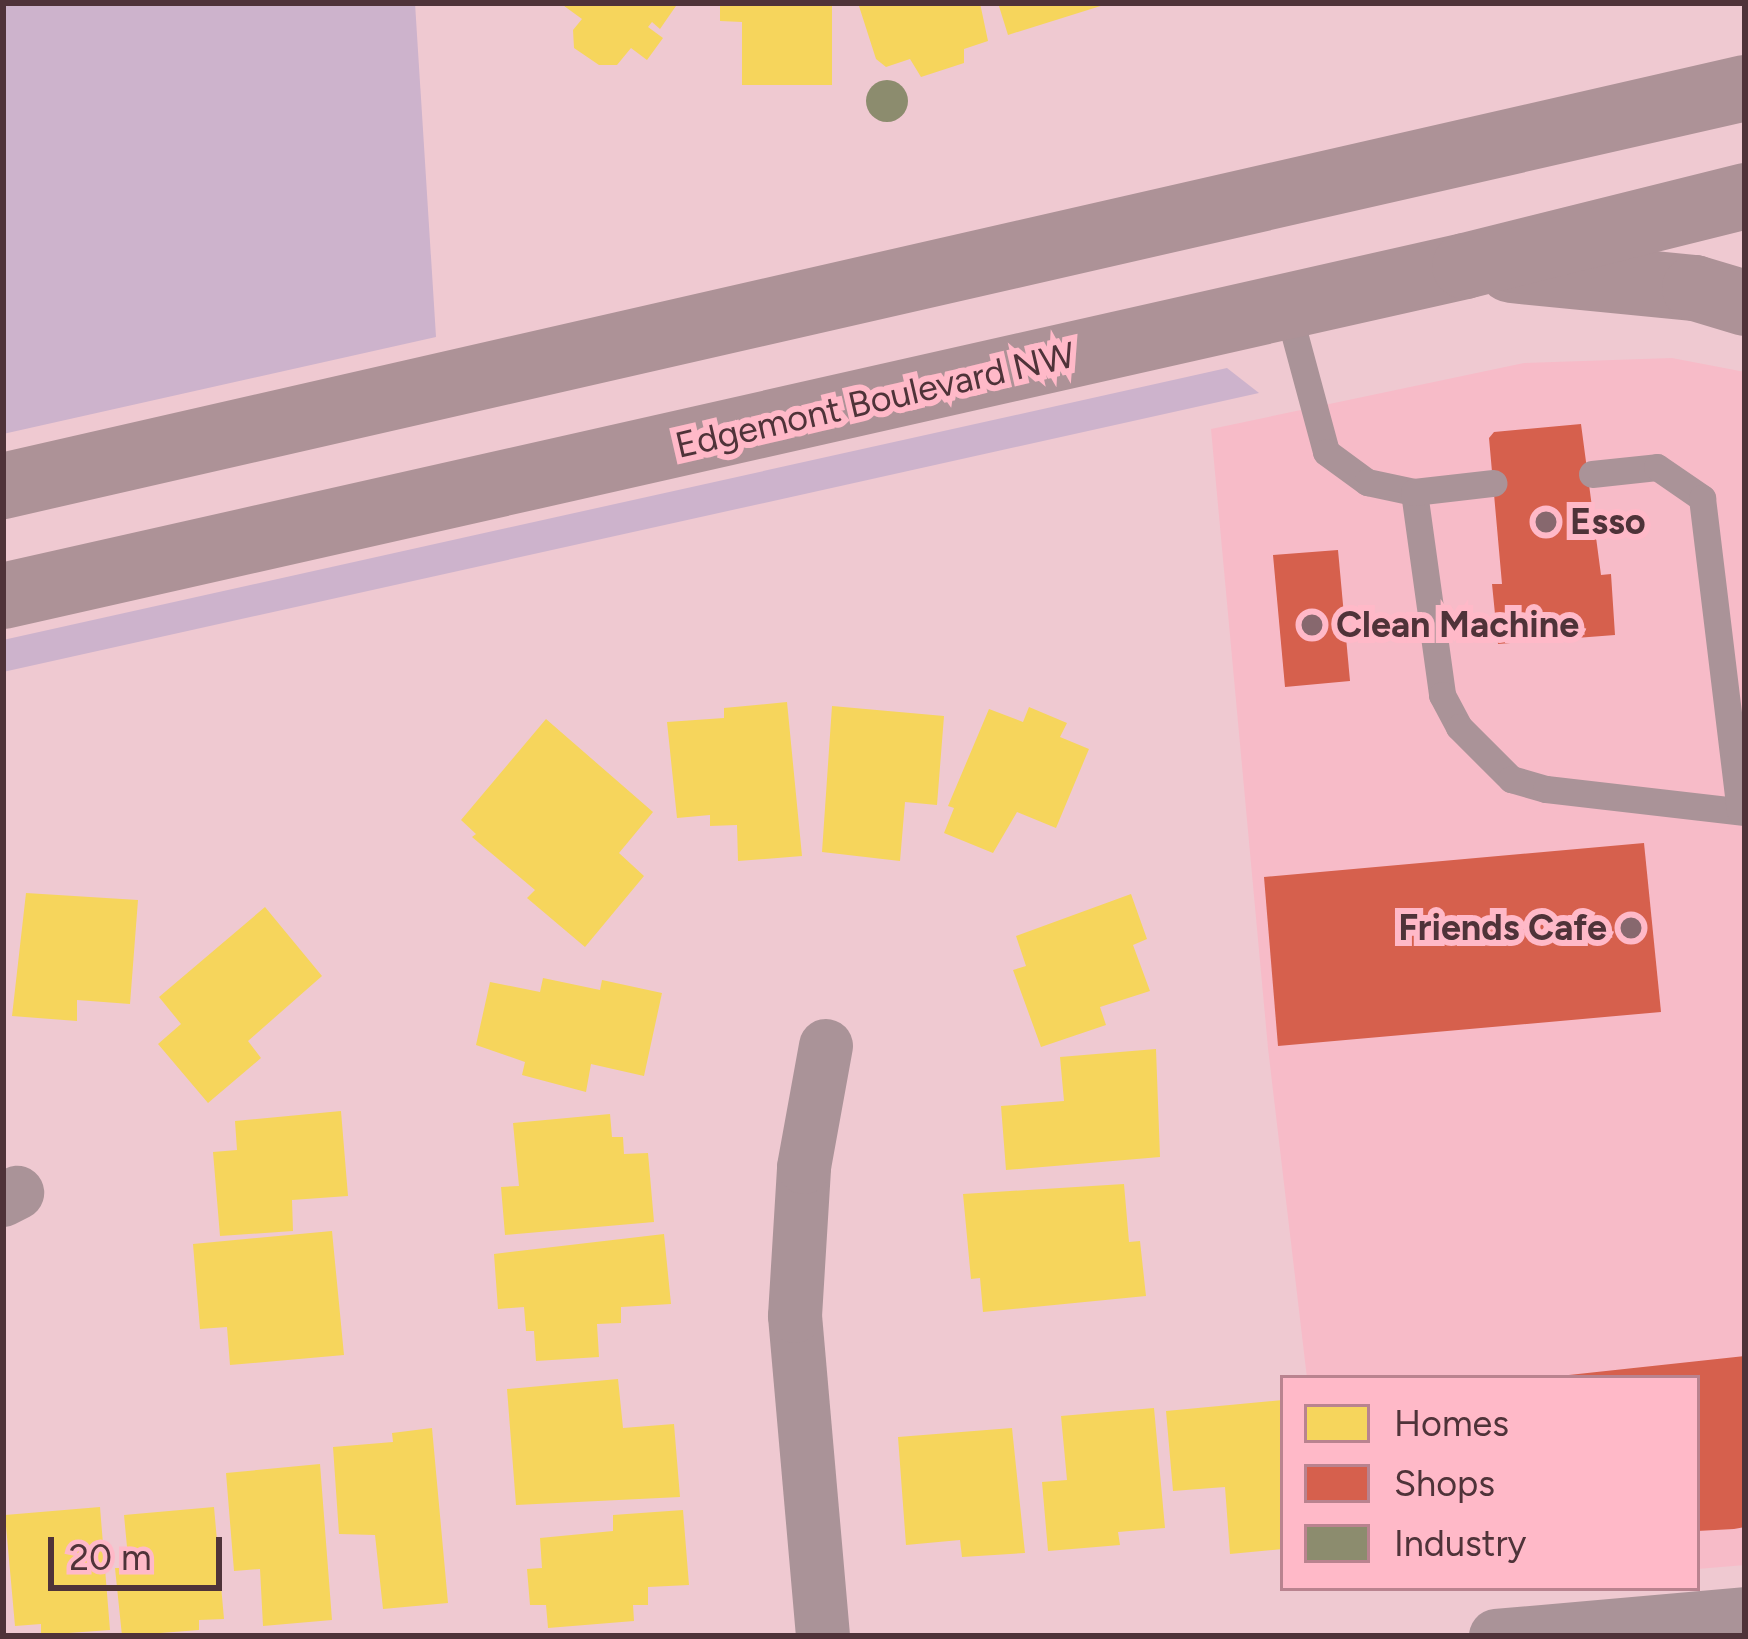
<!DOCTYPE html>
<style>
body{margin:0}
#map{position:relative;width:1748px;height:1639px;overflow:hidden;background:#efc9d1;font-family:Figtree,sans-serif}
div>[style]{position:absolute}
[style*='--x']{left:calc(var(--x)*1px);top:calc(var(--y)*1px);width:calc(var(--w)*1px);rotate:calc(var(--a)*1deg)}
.built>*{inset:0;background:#f7bbc8}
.green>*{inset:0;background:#cdb3cc}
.homes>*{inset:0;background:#f6d55c}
.shops>*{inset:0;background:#d6604d}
.industry>*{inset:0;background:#8c8c6e}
.round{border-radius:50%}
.lane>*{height:27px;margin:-13.5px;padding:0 13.5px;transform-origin:13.5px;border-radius:13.5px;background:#aa9398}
.street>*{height:54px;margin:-27px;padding:0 27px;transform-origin:27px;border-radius:27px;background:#aa9398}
.secondary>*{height:66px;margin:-33px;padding:0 33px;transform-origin:33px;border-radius:33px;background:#ad9297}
.dots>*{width:33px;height:33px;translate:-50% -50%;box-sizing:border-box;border:6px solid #ffb9c8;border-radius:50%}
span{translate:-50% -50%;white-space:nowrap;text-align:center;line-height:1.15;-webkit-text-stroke:12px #ffb9c8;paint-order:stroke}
.street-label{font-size:36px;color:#4f3339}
.poi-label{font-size:36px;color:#4f3339;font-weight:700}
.left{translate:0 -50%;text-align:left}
.right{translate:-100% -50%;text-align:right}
.frame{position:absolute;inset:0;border:6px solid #4f3339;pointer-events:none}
.legend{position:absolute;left:1280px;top:1375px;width:420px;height:216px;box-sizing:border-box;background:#ffb9c8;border:3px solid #b9838f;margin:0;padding:15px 21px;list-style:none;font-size:36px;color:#4f3339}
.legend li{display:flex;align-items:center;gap:24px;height:60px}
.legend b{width:60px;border:3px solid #b9838f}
.scale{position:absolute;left:48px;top:1537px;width:174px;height:54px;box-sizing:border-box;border:6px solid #4f3339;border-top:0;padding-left:15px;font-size:36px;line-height:42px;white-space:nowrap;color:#4f3339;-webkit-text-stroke:9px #ffb9c8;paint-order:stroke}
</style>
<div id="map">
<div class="built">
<i style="clip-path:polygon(1672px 358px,1745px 372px,1745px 1565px,1697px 1569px,1697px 1378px,1307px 1378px,1268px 1048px,1211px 429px,1524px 363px)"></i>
</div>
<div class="green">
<i style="clip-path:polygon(3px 3px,415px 3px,436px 337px,3px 434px)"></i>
<i style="clip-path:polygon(1227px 368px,1259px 393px,3px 672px,3px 640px)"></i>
</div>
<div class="homes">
<i style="clip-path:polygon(560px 3px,678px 3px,660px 29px,652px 22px,648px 27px,663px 38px,647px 60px,631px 48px,617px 65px,599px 65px,574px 48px,573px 30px,582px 19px)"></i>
<i style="clip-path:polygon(720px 3px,832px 3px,832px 85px,742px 85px,742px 22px,720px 21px)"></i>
<i style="clip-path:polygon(858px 3px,980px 3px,988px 41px,964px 49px,964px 63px,921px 77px,910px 59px,886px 67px,876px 59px)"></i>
<i style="clip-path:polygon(998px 3px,1107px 3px,1107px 4px,1008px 35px)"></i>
<i style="clip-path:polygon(787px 702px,802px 856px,738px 861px,737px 825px,710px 826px,710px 815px,677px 818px,667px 722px,724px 718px,724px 708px)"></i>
<i style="clip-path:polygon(832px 706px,944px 716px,937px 805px,905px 802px,900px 861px,822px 852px)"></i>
<i style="clip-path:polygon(1029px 707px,1067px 723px,1060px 737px,1089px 749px,1056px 828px,1017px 812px,993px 853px,944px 833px,954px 808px,948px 806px,989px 709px,1023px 722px)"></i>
<i style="clip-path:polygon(546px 719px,653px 812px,619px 853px,644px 876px,585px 947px,527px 898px,535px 890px,472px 837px,476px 834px,461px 820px)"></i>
<i style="clip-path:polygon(26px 893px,138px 900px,130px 1004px,77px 1000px,77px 1021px,12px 1016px)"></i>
<i style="clip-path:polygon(1131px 894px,1147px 939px,1133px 945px,1150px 991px,1100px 1007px,1106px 1025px,1041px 1047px,1013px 970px,1026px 966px,1016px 936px)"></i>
<i style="clip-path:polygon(265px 907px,322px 976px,248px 1041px,261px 1058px,208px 1103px,158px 1044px,181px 1024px,159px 997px)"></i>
<i style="clip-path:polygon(543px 978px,600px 990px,602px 980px,662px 993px,644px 1076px,591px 1064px,586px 1092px,522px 1075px,525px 1062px,476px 1045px,490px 982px,540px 992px)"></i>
<i style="clip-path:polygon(1156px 1049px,1160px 1157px,1006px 1170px,1001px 1106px,1064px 1101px,1060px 1057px)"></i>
<i style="clip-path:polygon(341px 1111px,348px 1196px,292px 1200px,293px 1231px,220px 1236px,213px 1152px,237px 1150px,235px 1121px)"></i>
<i style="clip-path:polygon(610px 1114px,612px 1137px,623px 1137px,624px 1154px,648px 1153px,654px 1222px,505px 1235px,501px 1187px,519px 1186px,513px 1123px)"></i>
<i style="clip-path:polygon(1124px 1184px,1129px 1242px,1140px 1241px,1146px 1296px,983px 1312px,980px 1278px,971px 1279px,963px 1194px)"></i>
<i style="clip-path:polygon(332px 1231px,344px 1355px,230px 1365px,227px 1327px,200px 1329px,193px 1244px)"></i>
<i style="clip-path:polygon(664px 1234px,671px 1304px,621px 1307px,621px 1323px,597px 1324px,599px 1357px,536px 1361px,534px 1331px,526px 1331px,524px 1307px,498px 1309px,494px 1254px)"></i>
<i style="clip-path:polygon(618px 1379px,623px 1428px,674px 1424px,680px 1497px,516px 1505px,507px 1389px)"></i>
<i style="clip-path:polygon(1283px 1400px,1283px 1549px,1230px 1554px,1225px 1487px,1173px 1491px,1166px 1411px)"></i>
<i style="clip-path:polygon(1154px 1408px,1165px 1528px,1118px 1532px,1120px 1545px,1048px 1551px,1042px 1482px,1067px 1480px,1061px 1416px)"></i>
<i style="clip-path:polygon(432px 1428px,448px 1603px,383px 1609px,375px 1535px,339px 1534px,333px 1447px,393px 1442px,392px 1433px)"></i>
<i style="clip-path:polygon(1012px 1428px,1025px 1553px,962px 1557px,960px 1540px,906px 1545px,898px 1437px)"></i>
<i style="clip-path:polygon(320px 1464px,332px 1620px,263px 1626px,260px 1569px,234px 1571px,226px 1473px)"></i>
<i style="clip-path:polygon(100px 1507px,110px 1630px,41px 1635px,41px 1624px,15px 1626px,5px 1515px)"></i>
<i style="clip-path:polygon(214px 1507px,224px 1619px,199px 1620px,199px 1630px,122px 1636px,115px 1568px,129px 1568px,124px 1515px)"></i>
<i style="clip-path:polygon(683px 1510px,689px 1585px,648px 1587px,648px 1605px,633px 1605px,634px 1621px,548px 1628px,546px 1605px,530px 1605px,527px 1569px,542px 1568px,540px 1538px,613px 1531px,613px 1515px)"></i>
</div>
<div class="shops">
<i style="clip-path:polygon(1581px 424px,1601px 575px,1611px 574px,1615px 635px,1498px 644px,1492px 584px,1502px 584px,1489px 438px,1494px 432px)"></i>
<i style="clip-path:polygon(1338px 550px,1350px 681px,1285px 687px,1273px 555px)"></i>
<i style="clip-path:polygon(1644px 843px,1661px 1012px,1278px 1046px,1264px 877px)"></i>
<i style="clip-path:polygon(1745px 1356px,1745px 1527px,1734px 1529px,1697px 1531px,1697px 1378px,1541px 1378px)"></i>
</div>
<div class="industry">
<i class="round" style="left:866px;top:80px;width:42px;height:42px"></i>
</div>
<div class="lane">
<i style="--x:1287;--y:307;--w:150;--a:74.9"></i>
<i style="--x:1326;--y:452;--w:51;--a:36.2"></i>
<i style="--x:1367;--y:482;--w:48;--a:12"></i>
<i style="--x:1414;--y:492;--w:205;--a:82.1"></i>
<i style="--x:1442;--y:695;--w:36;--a:62"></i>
<i style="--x:1459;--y:727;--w:74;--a:45"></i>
<i style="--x:1511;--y:779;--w:36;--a:16"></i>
<i style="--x:1546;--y:789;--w:200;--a:6.6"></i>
<i style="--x:1592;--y:474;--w:65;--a:-6.1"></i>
<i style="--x:1657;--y:467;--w:55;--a:34.6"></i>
<i style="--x:1702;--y:498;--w:315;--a:83.1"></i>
<i style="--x:1414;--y:492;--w:80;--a:-6.5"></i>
</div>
<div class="street">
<i style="--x:3;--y:1200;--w:16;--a:-27"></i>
<i style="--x:823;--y:1636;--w:321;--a:-95"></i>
<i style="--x:795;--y:1316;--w:149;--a:-86.5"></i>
<i style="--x:804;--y:1167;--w:123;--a:-79.7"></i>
<i style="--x:1496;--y:1636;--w:250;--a:-5"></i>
</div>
<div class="secondary">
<i style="--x:1511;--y:270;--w:185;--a:5.6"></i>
<i style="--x:1695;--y:288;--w:52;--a:16.7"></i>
<i style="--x:3;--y:486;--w:1787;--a:-12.87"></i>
<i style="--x:3;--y:596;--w:1499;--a:-12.72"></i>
<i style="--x:1465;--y:266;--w:289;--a:-14"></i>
</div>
<div class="dots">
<i style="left:1546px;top:522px;background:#87686e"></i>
<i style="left:1312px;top:625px;background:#87686e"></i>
<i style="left:1631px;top:928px;background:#87686e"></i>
</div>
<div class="street-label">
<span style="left:875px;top:400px;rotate:-13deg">Edgemont Boulevard NW</span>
</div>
<div class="poi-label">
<span class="left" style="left:1570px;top:522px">Esso</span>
<span class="left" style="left:1336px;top:625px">Clean Machine</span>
<span class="right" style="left:1607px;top:928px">Friends Cafe</span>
</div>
<div class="frame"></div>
<ul class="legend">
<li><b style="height:33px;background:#f6d55c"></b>Homes</li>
<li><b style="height:33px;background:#d6604d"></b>Shops</li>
<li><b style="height:33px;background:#8c8c6e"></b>Industry</li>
</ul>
<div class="scale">20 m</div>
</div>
